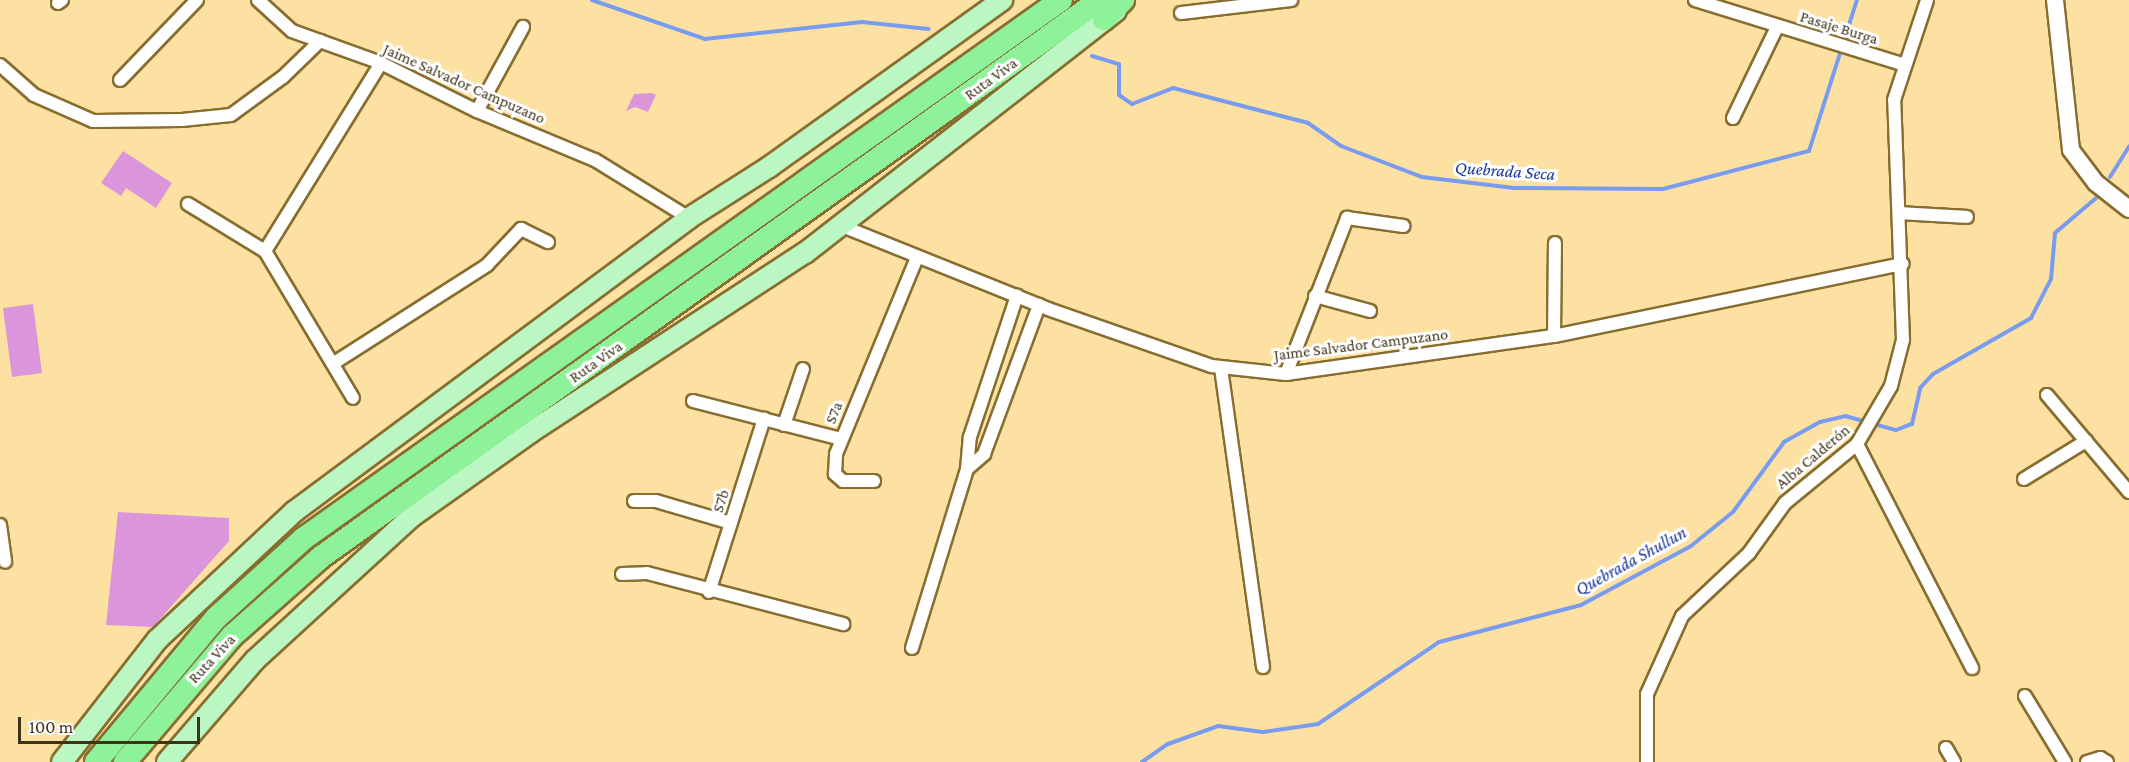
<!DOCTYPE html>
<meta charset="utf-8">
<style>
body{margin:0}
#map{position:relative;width:2129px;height:762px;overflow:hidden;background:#fde1a2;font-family:"Crimson Pro",serif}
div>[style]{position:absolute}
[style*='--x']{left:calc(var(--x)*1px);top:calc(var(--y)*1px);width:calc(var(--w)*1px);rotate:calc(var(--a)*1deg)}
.green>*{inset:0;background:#db95db}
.stream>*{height:4px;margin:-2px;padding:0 2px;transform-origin:2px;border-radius:2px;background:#799bf0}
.roads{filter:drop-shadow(2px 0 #876e30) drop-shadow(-2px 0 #876e30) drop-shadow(0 2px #876e30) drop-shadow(0 -2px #876e30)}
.street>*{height:12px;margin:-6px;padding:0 6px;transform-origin:6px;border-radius:6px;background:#fff}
.secondary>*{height:16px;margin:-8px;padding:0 8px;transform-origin:8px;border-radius:8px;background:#fff}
.primary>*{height:20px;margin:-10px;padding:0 10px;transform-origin:10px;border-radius:10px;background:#bbf7c2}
.highway>*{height:22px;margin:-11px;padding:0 11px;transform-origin:11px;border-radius:11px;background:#8df299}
span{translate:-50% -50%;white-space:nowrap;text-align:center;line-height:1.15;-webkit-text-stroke:6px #fff;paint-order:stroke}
.street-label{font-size:16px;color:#3e3319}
.water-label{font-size:18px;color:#1e3899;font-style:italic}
.scale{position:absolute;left:18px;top:717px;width:182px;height:27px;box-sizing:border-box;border:3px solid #3e3319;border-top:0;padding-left:8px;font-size:18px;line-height:21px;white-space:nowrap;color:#3e3319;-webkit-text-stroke:4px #fff;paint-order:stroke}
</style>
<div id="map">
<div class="green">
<i style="clip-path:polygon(652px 93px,656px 95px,648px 112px,635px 107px,626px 111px,634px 94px)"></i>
<i style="clip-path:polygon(123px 151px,172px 183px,156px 208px,126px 188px,121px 196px,101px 183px)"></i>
<i style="clip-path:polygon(33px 304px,42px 373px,12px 377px,3px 308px)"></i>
<i style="clip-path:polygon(118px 512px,229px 518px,229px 541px,153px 627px,106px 625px)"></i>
</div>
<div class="stream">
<i style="--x:592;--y:0;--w:120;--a:19"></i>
<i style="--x:705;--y:39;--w:158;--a:-6.2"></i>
<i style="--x:862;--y:22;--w:67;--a:6"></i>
<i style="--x:1092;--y:56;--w:28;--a:17"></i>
<i style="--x:1119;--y:64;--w:31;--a:90"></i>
<i style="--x:1119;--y:95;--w:16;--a:35"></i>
<i style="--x:1132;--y:104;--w:44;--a:-21.3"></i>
<i style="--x:1173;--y:88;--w:139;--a:14.5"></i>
<i style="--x:1308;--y:123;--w:40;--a:34.9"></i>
<i style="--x:1341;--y:146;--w:87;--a:20.9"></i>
<i style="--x:1422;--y:177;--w:93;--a:6.8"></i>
<i style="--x:1514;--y:188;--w:149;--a:0.4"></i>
<i style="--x:1663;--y:189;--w:151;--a:-14.6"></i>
<i style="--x:1809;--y:151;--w:158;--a:-72.4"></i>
<i style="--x:2110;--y:177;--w:36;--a:-58"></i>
<i style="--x:1142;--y:762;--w:32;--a:-35"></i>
<i style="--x:1168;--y:744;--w:53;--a:-19.8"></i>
<i style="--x:1218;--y:726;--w:45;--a:7.6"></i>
<i style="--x:1263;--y:732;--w:56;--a:-8.3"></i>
<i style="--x:1318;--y:724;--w:146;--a:-34.1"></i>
<i style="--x:1439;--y:642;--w:147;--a:-14.6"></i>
<i style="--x:1581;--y:605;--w:125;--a:-28.2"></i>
<i style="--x:1691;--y:546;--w:54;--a:-39"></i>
<i style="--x:1733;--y:512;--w:87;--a:-53.9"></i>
<i style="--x:1784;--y:442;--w:41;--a:-29.1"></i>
<i style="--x:1820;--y:422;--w:26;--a:-13"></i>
<i style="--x:1845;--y:416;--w:53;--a:15.4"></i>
<i style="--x:1896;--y:430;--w:17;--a:-21"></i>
<i style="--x:1912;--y:424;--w:37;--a:-77"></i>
<i style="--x:1920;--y:388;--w:19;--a:-47"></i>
<i style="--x:1933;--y:374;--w:113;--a:-29.7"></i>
<i style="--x:2031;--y:318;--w:44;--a:-62.9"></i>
<i style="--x:2051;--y:279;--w:46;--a:-85"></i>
<i style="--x:2055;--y:233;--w:54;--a:-40.5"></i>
</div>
<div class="roads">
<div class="street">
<i style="--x:258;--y:0;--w:46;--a:42.4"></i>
<i style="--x:292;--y:31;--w:95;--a:19.8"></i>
<i style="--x:381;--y:63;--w:107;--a:26.6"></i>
<i style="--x:477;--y:111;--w:128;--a:22.6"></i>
<i style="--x:595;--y:160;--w:110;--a:31.7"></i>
<i style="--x:1695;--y:0;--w:220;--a:17.2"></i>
<i style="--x:58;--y:3;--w:5;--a:-37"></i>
<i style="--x:1181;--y:13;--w:111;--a:-6.7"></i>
<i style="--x:0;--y:65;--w:45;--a:41.4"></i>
<i style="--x:34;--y:95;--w:64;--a:23.8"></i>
<i style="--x:93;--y:121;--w:89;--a:-0.6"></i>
<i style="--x:182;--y:120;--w:49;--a:-5.8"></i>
<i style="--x:231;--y:115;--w:64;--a:-36.2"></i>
<i style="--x:283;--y:77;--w:52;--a:-44.2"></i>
<i style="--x:120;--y:80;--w:111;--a:-46.1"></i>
<i style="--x:477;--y:111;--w:96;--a:-61.3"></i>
<i style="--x:1733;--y:118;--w:101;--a:-64.2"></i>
<i style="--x:188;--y:204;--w:90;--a:31.4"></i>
<i style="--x:265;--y:251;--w:171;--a:59.1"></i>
<i style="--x:1900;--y:213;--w:67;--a:3.4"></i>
<i style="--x:842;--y:226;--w:222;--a:21.9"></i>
<i style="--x:1048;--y:309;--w:174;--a:19.2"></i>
<i style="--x:1212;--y:366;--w:74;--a:6.2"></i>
<i style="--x:1286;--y:374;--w:271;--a:-8.1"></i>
<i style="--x:1554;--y:336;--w:356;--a:-11.7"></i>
<i style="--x:265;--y:251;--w:221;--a:-58.3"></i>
<i style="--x:1315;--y:296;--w:57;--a:15.3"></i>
<i style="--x:1554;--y:336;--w:93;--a:-89.4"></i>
<i style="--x:334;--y:363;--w:182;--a:-32.6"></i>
<i style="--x:487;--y:265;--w:50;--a:-46.6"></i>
<i style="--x:521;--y:229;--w:30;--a:26"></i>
<i style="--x:1221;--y:368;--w:302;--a:82"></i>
<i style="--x:1286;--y:374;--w:168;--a:-68.6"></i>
<i style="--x:1347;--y:218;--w:57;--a:8.1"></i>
<i style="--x:2047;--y:395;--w:127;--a:49.8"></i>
<i style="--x:693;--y:401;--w:153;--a:14.4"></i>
<i style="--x:784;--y:425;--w:59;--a:-71.3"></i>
<i style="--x:1857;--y:444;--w:252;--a:62.8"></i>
<i style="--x:967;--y:469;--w:23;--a:-41"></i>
<i style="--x:984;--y:454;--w:159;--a:-69.7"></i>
<i style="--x:2024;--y:479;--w:73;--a:-31.5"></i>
<i style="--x:874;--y:481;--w:31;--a:180"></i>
<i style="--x:843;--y:481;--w:11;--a:-139"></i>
<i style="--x:835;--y:474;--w:20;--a:-87"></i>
<i style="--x:836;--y:454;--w:213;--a:-67.6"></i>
<i style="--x:634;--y:501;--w:22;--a:0"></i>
<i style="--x:656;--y:501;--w:78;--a:16.3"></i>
<i style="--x:0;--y:525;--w:37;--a:82"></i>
<i style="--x:622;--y:574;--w:25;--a:-2"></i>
<i style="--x:647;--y:573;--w:203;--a:14.6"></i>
<i style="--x:709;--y:592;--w:182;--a:-72.4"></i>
<i style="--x:912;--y:648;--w:187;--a:-72.9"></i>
<i style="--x:967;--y:469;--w:32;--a:-85"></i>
<i style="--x:970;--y:437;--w:149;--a:-71.6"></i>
<i style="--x:2025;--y:696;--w:77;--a:58.8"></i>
<i style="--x:1946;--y:748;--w:16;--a:60"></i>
<i style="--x:1647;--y:762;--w:68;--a:-90"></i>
<i style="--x:1647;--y:694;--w:85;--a:-65.8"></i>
<i style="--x:1682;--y:616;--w:92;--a:-43.2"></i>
<i style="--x:1749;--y:553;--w:62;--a:-54.2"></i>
<i style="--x:1785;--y:503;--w:93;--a:-39.3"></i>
<i style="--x:1857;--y:444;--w:67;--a:-59.6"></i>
<i style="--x:1891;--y:386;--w:48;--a:-75.4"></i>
<i style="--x:1903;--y:340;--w:240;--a:-92.1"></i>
<i style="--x:1894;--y:100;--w:105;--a:-71.7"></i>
<i style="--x:2087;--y:762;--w:14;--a:-17"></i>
<i style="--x:2100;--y:758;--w:8;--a:30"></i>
</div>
<div class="secondary">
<i style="--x:2055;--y:0;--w:151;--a:83.9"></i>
<i style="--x:2071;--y:150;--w:41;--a:52.9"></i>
<i style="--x:2096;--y:183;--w:42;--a:38.2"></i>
</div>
<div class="primary">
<i style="--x:62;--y:762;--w:155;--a:-52.1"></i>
<i style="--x:157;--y:640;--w:189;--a:-43.1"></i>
<i style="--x:295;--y:511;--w:491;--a:-36.6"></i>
<i style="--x:689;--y:218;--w:95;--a:-32.5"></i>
<i style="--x:769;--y:167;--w:287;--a:-35.6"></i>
<i style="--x:167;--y:762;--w:135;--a:-49.2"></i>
<i style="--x:255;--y:660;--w:212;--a:-42.5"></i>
<i style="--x:411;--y:517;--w:147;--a:-35.3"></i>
<i style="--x:531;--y:432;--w:327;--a:-33.2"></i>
<i style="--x:805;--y:253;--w:394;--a:-37.9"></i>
</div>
<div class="highway">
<i style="--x:1104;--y:19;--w:27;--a:-45"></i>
<i style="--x:96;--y:762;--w:187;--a:-50.2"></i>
<i style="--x:216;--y:618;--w:118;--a:-42.2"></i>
<i style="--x:303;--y:539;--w:930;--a:-35.42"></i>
<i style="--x:125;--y:762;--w:165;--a:-49.7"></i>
<i style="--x:232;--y:636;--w:119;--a:-41.6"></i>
<i style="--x:321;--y:557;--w:958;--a:-35.57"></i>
</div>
</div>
<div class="street-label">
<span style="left:1839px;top:28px;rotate:17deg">Pasaje Burga</span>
<span style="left:991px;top:79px;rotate:-36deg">Ruta Viva</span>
<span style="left:464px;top:84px;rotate:24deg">Jaime Salvador Campuzano</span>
<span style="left:1361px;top:345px;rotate:-7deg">Jaime Salvador Campuzano</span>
<span style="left:596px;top:362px;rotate:-35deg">Ruta Viva</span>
<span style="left:834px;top:413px;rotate:-68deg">S7a</span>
<span style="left:1813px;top:457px;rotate:-40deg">Alba Calderón</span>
<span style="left:721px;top:501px;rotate:-72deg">S7b</span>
<span style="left:212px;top:659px;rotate:-47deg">Ruta Viva</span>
</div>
<div class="water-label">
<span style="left:1505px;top:171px;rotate:4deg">Quebrada Seca</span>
<span style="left:1631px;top:561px;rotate:-29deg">Quebrada Shullun</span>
</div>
<div class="scale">100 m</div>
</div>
